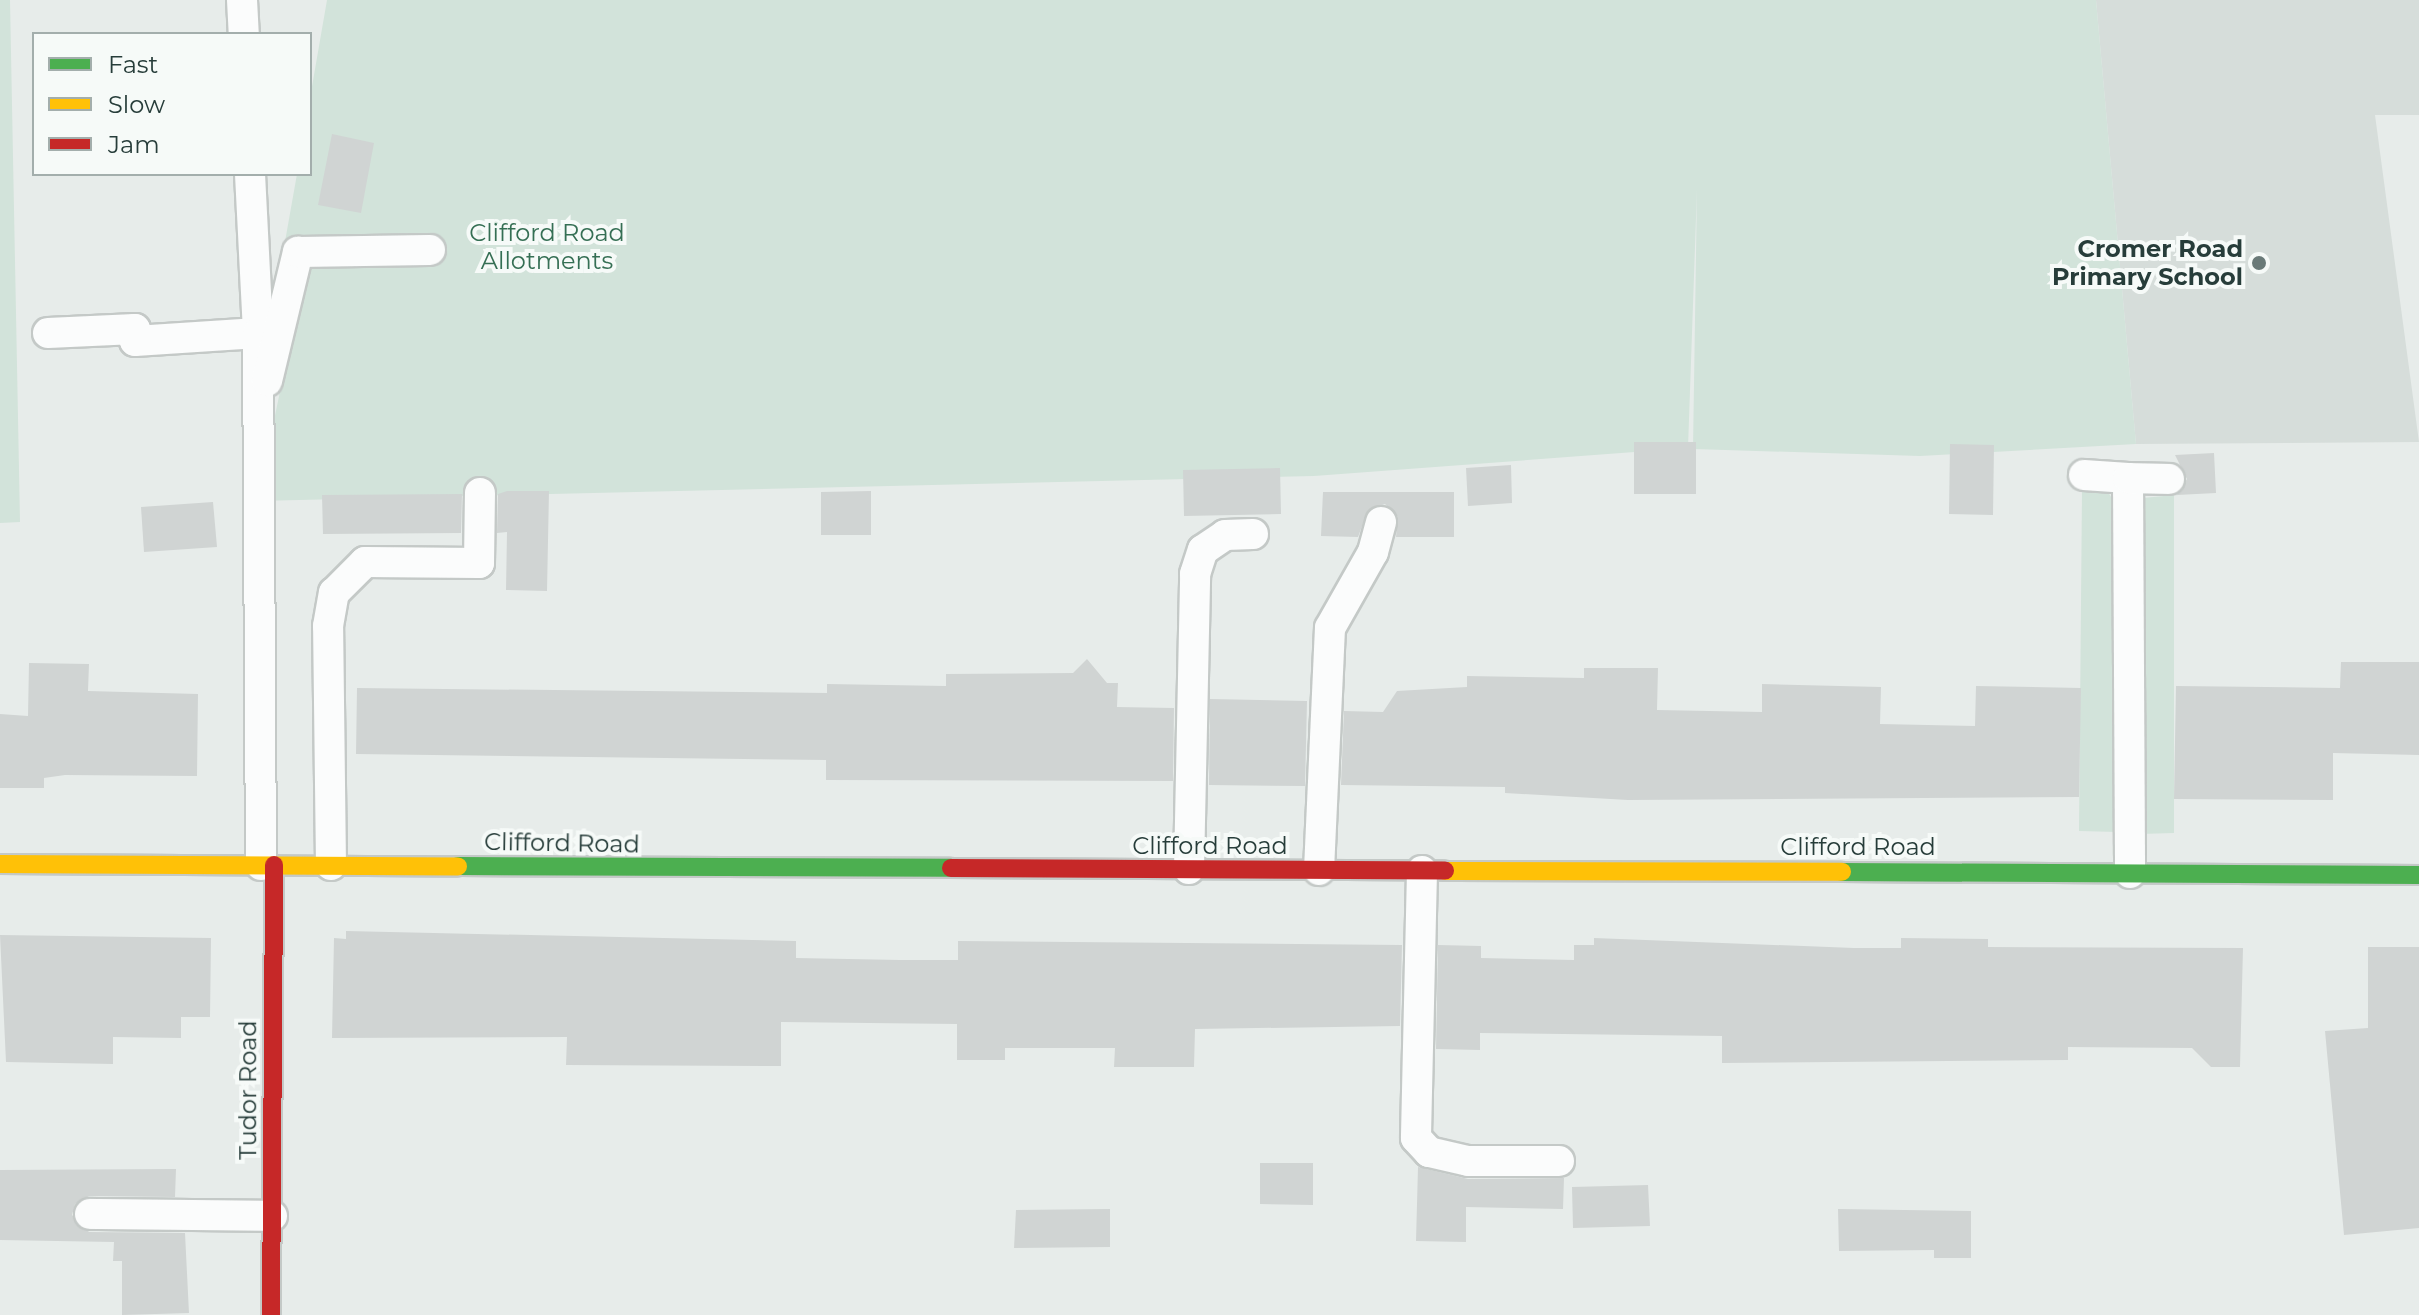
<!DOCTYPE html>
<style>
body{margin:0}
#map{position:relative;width:2419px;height:1315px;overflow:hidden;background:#e7ecea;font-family:Montserrat,sans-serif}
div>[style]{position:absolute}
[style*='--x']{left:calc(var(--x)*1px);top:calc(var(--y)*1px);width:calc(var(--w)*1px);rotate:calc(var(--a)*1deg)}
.built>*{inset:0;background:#d6ddda}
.green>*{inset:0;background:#d2e3da}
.building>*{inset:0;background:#d0d4d3}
.roads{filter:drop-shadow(2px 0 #c4c9c7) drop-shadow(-2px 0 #c4c9c7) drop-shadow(0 2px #c4c9c7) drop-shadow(0 -2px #c4c9c7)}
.lane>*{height:30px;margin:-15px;padding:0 15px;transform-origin:15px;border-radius:15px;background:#fbfcfc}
.fast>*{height:18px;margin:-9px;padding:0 9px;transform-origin:9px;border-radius:9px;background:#4caf50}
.slow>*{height:18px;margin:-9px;padding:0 9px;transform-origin:9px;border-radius:9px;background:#ffc107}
.jam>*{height:18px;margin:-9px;padding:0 9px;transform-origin:9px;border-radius:9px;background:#c62828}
.dots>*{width:22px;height:22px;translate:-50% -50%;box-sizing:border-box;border:4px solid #f6faf8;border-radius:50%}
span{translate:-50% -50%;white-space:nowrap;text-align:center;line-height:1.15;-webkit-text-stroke:8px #f6faf8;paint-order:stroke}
.park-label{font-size:24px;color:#356f54}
.poi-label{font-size:24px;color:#273d3a;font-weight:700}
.right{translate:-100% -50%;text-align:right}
.street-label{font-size:24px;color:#273d3a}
.legend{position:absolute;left:32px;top:32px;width:280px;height:144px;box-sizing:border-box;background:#f6faf8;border:2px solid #a3aeac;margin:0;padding:10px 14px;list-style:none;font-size:24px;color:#273d3a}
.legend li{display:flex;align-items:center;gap:16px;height:40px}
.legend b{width:40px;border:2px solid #a3aeac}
</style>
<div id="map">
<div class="built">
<i style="clip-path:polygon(2096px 0,2419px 0,2419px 115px,2375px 115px,2419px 442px,2136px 444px)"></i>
</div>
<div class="green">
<i style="clip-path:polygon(0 0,10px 0,20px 522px,0 523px)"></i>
<i style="clip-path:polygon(327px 0,2096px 0,2136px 444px,1920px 456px,1693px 449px,1697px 190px,1688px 448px,1314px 476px,257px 501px,294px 325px,272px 315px,297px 174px,310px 174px,310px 98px)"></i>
<i style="clip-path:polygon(2082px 489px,2106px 489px,2115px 503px,2117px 832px,2079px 831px)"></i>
<i style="clip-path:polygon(2174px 495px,2174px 833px,2140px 834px,2143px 498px)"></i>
</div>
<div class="building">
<i style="clip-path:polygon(332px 134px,374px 143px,361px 213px,318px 205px)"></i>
<i style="clip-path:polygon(1634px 442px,1696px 442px,1696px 494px,1634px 494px)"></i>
<i style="clip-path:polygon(1950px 444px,1994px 445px,1993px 515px,1949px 514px)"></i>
<i style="clip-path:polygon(2214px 453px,2216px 493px,2177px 495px,2187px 479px,2175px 455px)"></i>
<i style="clip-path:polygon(1511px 465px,1512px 503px,1468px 506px,1466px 468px)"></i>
<i style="clip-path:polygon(1280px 468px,1281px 514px,1184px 516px,1183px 470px)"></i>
<i style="clip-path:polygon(507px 491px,549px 491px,547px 591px,506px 590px,507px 532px,497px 533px,498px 494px)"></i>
<i style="clip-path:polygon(871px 491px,871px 535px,821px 535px,821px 492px)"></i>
<i style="clip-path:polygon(1323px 492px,1454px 492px,1454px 537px,1396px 537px,1398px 517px,1385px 504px,1368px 510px,1358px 537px,1321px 536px)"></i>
<i style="clip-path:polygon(462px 494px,461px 533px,323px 534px,322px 495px)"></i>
<i style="clip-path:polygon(213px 502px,217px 547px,144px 552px,141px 507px)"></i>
<i style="clip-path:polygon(1087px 659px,1107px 683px,1118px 683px,1117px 707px,1174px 708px,1173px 781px,826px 780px,826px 760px,356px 754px,357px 688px,827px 693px,827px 684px,946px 686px,946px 674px,1073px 673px)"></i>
<i style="clip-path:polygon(2341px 662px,2419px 662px,2419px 755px,2333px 753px,2333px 800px,2174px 799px,2176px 686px,2340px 688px)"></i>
<i style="clip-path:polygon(29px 663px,89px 664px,88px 691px,198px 694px,197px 776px,65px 775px,44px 778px,44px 788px,0 788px,0 714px,28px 716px)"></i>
<i style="clip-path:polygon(1584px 668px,1658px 668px,1657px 710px,1762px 712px,1762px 684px,1881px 687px,1880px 724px,1975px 726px,1976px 686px,2081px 688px,2079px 797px,1628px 800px,1505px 793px,1505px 787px,1341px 785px,1344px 711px,1383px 712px,1397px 691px,1467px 687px,1467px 676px,1584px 678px)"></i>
<i style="clip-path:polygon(1210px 699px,1307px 701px,1305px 786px,1209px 785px)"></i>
<i style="clip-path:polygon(346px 931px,796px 941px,796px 958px,900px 960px,958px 960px,958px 941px,1402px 945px,1400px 1026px,1195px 1029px,1194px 1067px,1114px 1067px,1115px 1048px,1005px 1048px,1005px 1060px,957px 1060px,957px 1024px,781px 1022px,781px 1066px,566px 1065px,567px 1037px,332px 1038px,334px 938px,346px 939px)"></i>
<i style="clip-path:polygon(0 935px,211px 938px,210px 1017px,181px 1017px,181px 1038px,113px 1037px,113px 1064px,6px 1062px)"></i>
<i style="clip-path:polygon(1594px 938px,1854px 948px,1901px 948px,1901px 938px,1988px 939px,1988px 947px,2243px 948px,2240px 1067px,2211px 1067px,2192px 1048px,2068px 1047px,2068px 1060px,1722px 1063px,1722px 1036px,1480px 1033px,1480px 1050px,1436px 1049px,1438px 945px,1481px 946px,1481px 958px,1574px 960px,1574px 945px,1594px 945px)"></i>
<i style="clip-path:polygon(2368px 947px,2419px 947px,2419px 1228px,2344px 1235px,2325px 1031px,2368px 1028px)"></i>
<i style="clip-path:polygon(1260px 1163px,1313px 1163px,1313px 1205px,1260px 1204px)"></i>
<i style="clip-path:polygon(1418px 1167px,1468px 1179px,1564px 1178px,1563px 1209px,1466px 1207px,1466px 1242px,1416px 1241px)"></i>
<i style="clip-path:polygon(176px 1169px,175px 1197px,89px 1196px,75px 1204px,72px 1215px,89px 1232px,185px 1233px,189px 1313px,122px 1315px,122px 1261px,113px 1261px,114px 1242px,0 1240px,0 1170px)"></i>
<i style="clip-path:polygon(1648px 1185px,1650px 1226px,1573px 1228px,1572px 1187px)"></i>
<i style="clip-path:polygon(1110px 1209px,1110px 1247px,1014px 1248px,1016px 1210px)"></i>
<i style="clip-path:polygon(1838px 1209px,1971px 1211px,1971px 1258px,1934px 1258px,1934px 1250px,1839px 1251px)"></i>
</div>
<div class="roads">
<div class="lane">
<i style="--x:242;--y:0;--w:34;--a:87"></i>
<i style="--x:250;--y:174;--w:159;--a:87.1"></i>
<i style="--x:48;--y:333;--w:87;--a:-2.6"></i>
<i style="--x:135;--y:329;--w:12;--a:90"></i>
<i style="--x:135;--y:341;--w:123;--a:-3.7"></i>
<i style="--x:258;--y:333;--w:532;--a:89.68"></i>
<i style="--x:267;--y:381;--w:133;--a:-76.5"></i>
<i style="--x:298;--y:252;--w:132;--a:-0.9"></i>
<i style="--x:2084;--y:475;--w:44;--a:3.9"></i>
<i style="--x:2128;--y:478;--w:395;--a:89.7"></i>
<i style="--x:2128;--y:478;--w:41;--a:1.4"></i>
<i style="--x:331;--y:865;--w:239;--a:-90.7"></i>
<i style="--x:328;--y:626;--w:34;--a:-80"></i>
<i style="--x:334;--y:593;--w:44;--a:-45"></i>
<i style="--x:365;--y:562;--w:114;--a:0.5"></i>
<i style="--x:479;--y:563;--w:70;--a:-89.2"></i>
<i style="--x:1189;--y:869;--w:295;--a:-88.8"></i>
<i style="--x:1195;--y:574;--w:25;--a:-72"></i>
<i style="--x:1203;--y:550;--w:27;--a:-34"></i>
<i style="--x:1225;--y:535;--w:28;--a:-2"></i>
<i style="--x:1319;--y:870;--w:242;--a:-87.4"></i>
<i style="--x:1330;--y:628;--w:87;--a:-60.5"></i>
<i style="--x:1373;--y:552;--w:31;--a:-75"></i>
<i style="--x:1422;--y:871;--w:267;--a:91.3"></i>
<i style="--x:1416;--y:1138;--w:19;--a:47"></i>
<i style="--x:1429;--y:1152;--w:40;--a:13"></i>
<i style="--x:1468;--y:1161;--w:91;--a:0"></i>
<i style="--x:90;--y:1214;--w:182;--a:0.6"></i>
</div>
<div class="fast">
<i style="--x:458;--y:866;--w:493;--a:0.2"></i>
<i style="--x:1842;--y:872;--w:577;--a:0.3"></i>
</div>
<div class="slow">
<i style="--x:0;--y:864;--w:458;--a:0.3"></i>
<i style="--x:1445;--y:871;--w:397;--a:0.1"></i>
</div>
<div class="jam">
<i style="--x:951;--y:868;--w:494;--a:0.3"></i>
<i style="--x:271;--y:1315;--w:450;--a:-89.6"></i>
</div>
</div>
<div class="dots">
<i style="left:2259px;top:263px;background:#6a7a78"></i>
</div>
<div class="park-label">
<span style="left:547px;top:247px">Clifford Road<br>Allotments</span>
</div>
<div class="poi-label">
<span class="right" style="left:2243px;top:263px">Cromer Road<br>Primary School</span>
</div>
<div class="street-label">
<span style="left:562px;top:843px;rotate:1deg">Clifford Road</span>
<span style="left:1210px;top:846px">Clifford Road</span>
<span style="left:1858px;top:847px">Clifford Road</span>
<span style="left:248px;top:1090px;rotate:-90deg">Tudor Road</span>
</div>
<ul class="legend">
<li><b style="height:10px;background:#4caf50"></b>Fast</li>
<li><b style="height:10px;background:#ffc107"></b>Slow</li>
<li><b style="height:10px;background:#c62828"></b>Jam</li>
</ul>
</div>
